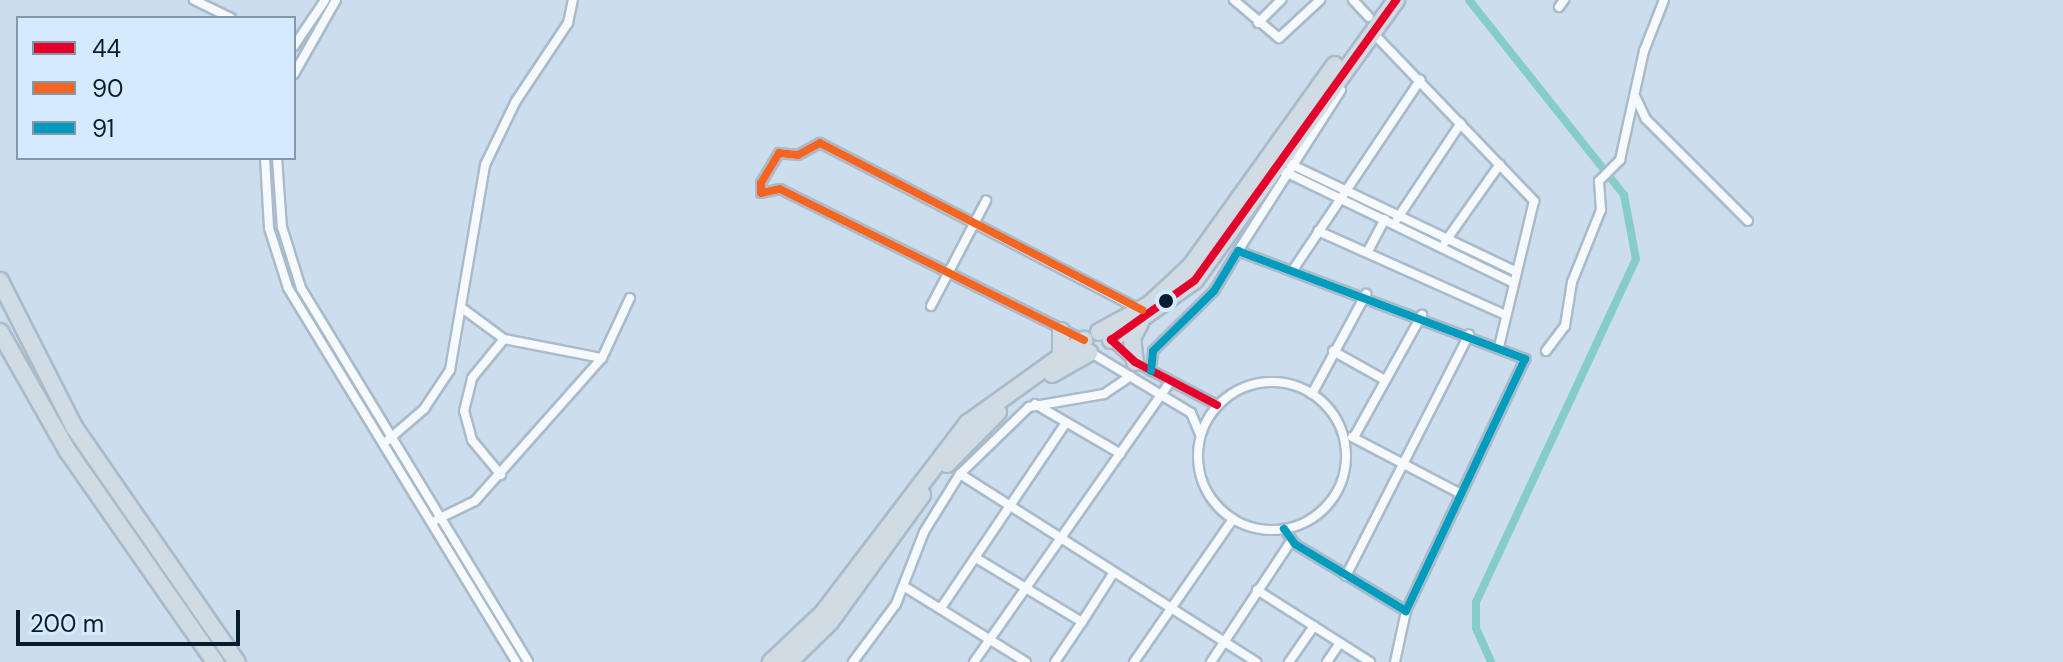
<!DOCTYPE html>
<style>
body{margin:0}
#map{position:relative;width:2063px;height:662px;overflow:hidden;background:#ccdeed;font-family:"DM Sans",sans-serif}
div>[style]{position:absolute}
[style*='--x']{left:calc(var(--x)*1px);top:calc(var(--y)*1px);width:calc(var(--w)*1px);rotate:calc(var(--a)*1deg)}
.canal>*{height:8px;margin:-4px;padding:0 4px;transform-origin:4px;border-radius:4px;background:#86ccc9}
.roads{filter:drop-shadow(2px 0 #a9bbca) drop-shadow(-2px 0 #a9bbca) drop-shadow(0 2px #a9bbca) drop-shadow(0 -2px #a9bbca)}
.street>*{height:8px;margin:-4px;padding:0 4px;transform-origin:4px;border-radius:4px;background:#f7fafc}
.street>.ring{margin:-4px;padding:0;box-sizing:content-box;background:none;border:8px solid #f7fafc;border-radius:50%}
.highway>*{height:16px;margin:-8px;padding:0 8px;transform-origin:8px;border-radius:8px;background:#d0dbe4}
.bus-1>*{height:8px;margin:-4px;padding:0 4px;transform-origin:4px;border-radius:4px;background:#e4002b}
.bus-2>*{height:8px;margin:-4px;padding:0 4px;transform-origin:4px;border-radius:4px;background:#f26522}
.bus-3>*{height:8px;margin:-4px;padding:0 4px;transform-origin:4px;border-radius:4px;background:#019bbe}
.dots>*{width:22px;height:22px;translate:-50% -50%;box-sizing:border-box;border:4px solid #d5eafd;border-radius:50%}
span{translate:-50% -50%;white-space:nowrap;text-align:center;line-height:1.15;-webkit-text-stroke:6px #d5eafd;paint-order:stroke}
.legend{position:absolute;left:16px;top:16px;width:280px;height:144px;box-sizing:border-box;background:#d5eafd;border:2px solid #8398aa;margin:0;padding:10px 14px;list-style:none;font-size:24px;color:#071c2d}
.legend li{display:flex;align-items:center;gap:16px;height:40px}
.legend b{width:40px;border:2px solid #8398aa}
.scale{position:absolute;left:16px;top:610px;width:224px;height:36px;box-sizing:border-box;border:4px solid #071c2d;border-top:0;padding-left:10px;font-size:24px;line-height:28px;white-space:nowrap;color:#071c2d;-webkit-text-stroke:6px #d5eafd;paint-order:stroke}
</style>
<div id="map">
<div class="canal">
<i style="--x:1469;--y:0;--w:249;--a:51.5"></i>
<i style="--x:1624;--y:195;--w:65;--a:79.4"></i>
<i style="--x:1636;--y:259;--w:378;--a:115"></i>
<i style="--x:1476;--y:602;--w:26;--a:90"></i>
<i style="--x:1476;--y:628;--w:37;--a:66"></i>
</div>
<div class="roads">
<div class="street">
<i style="--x:194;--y:0;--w:41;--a:25.9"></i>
<i style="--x:1234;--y:0;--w:59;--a:40.2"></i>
<i style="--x:1279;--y:38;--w:56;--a:-42.8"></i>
<i style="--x:1353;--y:0;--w:23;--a:47"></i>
<i style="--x:1559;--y:7;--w:9;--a:-54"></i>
<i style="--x:1258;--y:23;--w:33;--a:-45"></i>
<i style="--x:1373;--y:33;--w:233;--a:46.2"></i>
<i style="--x:1534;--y:201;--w:150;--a:103.5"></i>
<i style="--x:294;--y:46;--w:55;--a:-56"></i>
<i style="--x:294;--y:74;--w:85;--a:-60.4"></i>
<i style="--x:1636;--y:98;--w:23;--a:65"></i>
<i style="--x:1646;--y:119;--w:144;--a:45"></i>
<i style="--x:265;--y:158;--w:70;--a:86.7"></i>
<i style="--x:269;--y:228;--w:63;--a:72.4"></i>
<i style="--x:288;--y:288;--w:438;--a:58.6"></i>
<i style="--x:277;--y:158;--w:69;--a:85.9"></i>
<i style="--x:282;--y:227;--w:64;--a:72.7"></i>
<i style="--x:301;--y:288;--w:437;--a:58.7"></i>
<i style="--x:1282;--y:160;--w:260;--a:25.5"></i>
<i style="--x:1277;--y:168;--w:263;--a:25.9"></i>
<i style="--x:1397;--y:219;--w:115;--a:-56.3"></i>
<i style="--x:1318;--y:231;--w:206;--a:24.1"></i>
<i style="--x:1445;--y:242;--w:95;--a:-54.8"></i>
<i style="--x:1238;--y:251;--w:191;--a:-57.4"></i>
<i style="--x:1368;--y:251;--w:36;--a:-62"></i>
<i style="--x:1293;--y:270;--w:229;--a:-56.2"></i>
<i style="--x:931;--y:306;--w:119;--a:-62.4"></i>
<i style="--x:462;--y:308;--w:52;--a:36.4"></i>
<i style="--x:504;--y:339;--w:100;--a:11"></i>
<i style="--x:602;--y:358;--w:66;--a:-65"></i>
<i style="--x:1084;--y:340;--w:339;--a:-153.6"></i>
<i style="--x:780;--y:189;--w:19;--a:168"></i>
<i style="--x:761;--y:193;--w:10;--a:-90"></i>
<i style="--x:761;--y:183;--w:35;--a:-59"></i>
<i style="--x:779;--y:153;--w:19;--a:6"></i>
<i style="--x:798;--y:155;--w:25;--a:-29"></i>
<i style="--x:820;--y:143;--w:362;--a:27.5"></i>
<i style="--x:1111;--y:340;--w:33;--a:43"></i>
<i style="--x:1135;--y:362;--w:93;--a:27.7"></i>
<i style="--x:1333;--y:351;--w:60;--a:29.1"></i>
<i style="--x:1546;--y:351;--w:31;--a:-53"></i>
<i style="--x:1565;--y:326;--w:45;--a:-81"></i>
<i style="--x:1572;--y:282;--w:78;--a:-68.1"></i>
<i style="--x:1601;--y:210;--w:29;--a:-94"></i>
<i style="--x:1599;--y:181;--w:30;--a:-45"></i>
<i style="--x:1620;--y:160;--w:112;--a:-77.6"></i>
<i style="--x:1644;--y:51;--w:55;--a:-68.6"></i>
<i style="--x:1093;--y:354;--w:114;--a:31"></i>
<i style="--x:1191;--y:413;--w:23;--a:67"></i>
<i style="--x:1151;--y:371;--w:20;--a:-84"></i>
<i style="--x:1153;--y:351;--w:86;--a:-44.5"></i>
<i style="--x:1214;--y:291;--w:47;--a:-59"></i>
<i style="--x:1238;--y:251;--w:307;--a:20.6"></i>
<i style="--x:1525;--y:359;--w:279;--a:115.3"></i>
<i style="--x:1406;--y:611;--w:130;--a:-148.9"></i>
<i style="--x:1295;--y:544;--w:19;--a:-126"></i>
<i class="ring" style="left:1198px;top:382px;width:140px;height:140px"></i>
<i style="--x:1312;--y:394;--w:114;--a:-61.6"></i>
<i style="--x:1035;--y:404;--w:99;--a:30.2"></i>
<i style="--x:1352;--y:437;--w:123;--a:27.6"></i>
<i style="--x:1354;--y:437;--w:140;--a:-60.9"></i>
<i style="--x:388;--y:440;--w:48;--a:-40.7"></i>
<i style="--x:424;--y:409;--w:47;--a:-56.3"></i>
<i style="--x:450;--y:370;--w:208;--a:-80.3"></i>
<i style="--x:485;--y:165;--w:71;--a:-64.2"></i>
<i style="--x:516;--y:101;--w:94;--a:-56.3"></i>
<i style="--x:568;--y:23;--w:24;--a:-78"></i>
<i style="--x:960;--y:474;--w:351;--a:32.4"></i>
<i style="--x:501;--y:475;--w:45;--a:-129.6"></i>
<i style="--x:472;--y:440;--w:30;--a:-105"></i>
<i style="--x:464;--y:411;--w:34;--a:-76"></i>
<i style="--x:472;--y:378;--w:50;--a:-50.6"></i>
<i style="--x:436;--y:520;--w:43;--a:-26"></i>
<i style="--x:475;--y:501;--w:191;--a:-48.4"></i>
<i style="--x:976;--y:558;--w:124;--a:31.1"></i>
<i style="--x:1082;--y:622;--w:48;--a:124"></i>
<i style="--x:1346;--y:576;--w:271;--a:-63"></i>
<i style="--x:905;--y:587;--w:142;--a:31.8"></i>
<i style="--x:1257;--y:590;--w:134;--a:32.5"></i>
<i style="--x:941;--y:608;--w:222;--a:-56"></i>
<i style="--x:1082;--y:622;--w:59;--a:-57.4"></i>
<i style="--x:853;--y:662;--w:72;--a:-53.4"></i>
<i style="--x:896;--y:604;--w:77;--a:-68.7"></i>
<i style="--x:924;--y:532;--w:68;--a:-58.2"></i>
<i style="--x:960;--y:474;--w:96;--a:-44.2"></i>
<i style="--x:1029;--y:407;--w:76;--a:-9.8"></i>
<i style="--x:1104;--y:394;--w:32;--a:-34"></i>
<i style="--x:974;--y:662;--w:342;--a:-55"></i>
<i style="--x:1134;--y:662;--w:174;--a:-55.3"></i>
<i style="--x:1211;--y:662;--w:145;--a:-56.5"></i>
<i style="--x:1289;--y:662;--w:44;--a:-55.2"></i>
<i style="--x:1327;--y:662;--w:23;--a:-56"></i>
<i style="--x:1395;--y:662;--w:52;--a:-77.8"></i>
</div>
<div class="highway">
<i style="--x:0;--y:281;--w:164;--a:63.1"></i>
<i style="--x:74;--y:427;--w:286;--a:55.3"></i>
<i style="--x:1061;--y:331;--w:24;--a:90"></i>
<i style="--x:0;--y:332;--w:136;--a:60.4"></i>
<i style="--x:67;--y:450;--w:259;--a:55.1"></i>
<i style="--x:1099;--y:332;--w:57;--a:-28.4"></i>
<i style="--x:1149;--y:305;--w:57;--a:-42.9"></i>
<i style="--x:1191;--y:266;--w:247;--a:-54.4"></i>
<i style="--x:1111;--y:340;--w:103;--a:-35.5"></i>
<i style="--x:1195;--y:280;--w:345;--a:-54.3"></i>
<i style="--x:1135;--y:362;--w:24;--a:-97"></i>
<i style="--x:1132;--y:338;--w:17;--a:-62"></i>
<i style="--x:1052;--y:374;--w:43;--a:-29.6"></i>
<i style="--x:947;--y:464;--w:73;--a:-45.6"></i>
<i style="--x:771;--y:662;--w:71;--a:-43.3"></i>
<i style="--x:823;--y:613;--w:239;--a:-52.7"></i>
<i style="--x:968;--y:423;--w:143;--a:-35.6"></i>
<i style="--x:789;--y:662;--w:57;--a:-44.3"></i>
<i style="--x:830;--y:622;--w:157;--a:-54.1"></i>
</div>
</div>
<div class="bus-1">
<i style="--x:1217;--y:405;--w:93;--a:-152.3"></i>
<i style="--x:1135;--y:362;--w:33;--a:-137"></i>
<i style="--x:1111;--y:340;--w:103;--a:-35.5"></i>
<i style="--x:1195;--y:280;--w:345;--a:-54.3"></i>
</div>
<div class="bus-2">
<i style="--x:1084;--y:340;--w:339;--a:-153.6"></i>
<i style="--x:780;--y:189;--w:19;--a:168"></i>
<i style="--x:761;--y:193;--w:10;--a:-90"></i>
<i style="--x:761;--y:183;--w:35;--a:-59"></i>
<i style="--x:779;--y:153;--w:19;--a:6"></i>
<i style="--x:798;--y:155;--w:25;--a:-29"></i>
<i style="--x:820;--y:143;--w:363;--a:27.4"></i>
</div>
<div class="bus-3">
<i style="--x:1151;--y:371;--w:20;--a:-84"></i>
<i style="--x:1153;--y:351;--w:86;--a:-44.5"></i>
<i style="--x:1214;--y:291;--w:47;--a:-59"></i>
<i style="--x:1238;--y:251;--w:307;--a:20.6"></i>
<i style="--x:1525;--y:359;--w:279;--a:115.3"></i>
<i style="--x:1406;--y:611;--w:130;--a:-148.9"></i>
<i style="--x:1295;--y:544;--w:19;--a:-126"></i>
</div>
<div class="dots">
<i style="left:1166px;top:301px;background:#071c2d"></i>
</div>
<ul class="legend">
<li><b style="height:10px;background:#e4002b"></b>44</li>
<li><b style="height:10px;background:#f26522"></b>90</li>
<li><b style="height:10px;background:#019bbe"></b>91</li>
</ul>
<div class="scale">200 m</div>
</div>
